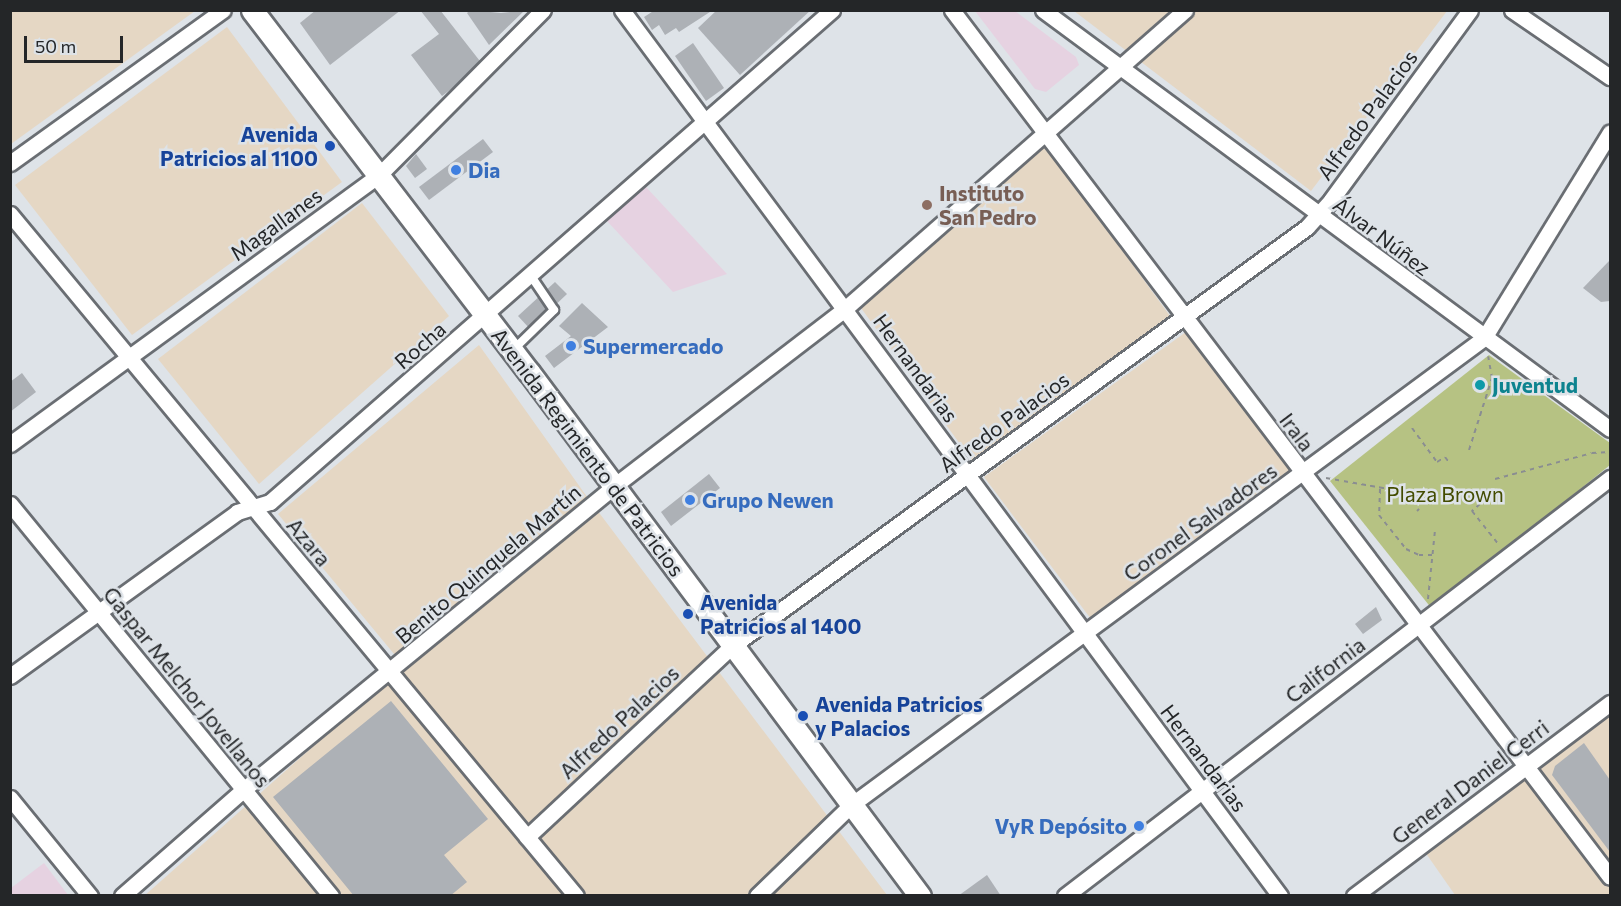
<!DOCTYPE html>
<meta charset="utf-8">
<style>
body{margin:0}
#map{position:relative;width:1621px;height:906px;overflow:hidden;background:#dee3e8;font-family:Commissioner,sans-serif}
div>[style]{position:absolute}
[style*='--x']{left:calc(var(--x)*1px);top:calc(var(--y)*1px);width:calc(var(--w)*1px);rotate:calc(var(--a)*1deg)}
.industrial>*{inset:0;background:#e5d7c4}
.education>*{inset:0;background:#e6d2e1}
.green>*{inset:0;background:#b6c283}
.building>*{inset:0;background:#adb1b6}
.path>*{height:2px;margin-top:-1px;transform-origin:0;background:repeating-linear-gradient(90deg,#8a8d91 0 4.5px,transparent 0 9px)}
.roads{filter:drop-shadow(2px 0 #6a6e73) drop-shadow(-2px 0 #6a6e73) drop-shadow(0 2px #6a6e73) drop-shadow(0 -2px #6a6e73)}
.lane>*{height:8px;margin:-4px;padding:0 4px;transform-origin:4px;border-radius:4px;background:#fff}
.street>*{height:15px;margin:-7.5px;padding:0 7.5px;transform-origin:7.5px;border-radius:7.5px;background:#fff}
.secondary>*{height:21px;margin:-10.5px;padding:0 10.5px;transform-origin:10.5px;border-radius:10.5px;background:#fff}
.dots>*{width:16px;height:16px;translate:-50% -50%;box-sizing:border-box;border:3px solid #dee3e8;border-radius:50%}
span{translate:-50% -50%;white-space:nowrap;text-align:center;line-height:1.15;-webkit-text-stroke:5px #dee3e8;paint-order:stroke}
.street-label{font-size:21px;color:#242628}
.transit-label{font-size:21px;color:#164399;font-weight:700}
.right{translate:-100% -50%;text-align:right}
.left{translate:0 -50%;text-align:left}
.shop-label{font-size:21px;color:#366cbe;font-weight:700}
.education-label{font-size:21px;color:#785e54;font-weight:700}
.culture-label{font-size:21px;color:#0d838f;font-weight:700}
.park-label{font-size:21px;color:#434c00}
.frame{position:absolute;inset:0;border:12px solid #242628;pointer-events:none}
.scale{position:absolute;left:24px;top:36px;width:99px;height:27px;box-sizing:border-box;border:3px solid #242628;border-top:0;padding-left:8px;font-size:18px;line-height:21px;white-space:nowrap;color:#242628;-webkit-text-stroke:4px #dee3e8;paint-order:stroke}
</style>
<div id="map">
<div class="industrial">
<i style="clip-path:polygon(11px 10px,195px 10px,195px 11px,11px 144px)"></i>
<i style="clip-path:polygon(1074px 11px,1447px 11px,1311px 191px)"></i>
<i style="clip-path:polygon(227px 27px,342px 182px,132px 335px,15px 185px)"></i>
<i style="clip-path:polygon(1046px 146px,1173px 320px,976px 466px,861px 308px)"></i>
<i style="clip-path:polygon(362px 203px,449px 316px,259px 484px,158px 359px)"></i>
<i style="clip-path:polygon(1186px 332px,1294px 476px,1094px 623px,984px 477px)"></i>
<i style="clip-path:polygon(479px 345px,585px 494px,887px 895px,144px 896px,404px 666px,278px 514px)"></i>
<i style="clip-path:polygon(1610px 710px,1610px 895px,1455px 895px,1425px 852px)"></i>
</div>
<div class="education">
<i style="clip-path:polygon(975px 11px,1015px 11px,1076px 57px,1079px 65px,1046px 92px,1035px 89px)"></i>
<i style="clip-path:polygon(646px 187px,727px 274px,673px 292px,607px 221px)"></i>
<i style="clip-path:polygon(44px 863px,68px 895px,11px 895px,11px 888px)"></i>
</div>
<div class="green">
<i style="clip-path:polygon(1489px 355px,1610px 443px,1610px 465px,1432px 609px,1330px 481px)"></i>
</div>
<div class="building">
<i style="clip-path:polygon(316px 10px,401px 10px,330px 65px,300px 23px)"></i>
<i style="clip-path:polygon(420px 10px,440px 10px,483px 65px,442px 96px,411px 55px,439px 34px)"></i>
<i style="clip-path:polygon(470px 10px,501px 13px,525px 10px,489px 45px,467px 13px)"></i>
<i style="clip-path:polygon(655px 10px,713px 10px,679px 32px,676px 28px,665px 35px,659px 25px,652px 30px,644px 17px)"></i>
<i style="clip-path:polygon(717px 10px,811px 10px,740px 75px,698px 28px)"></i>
<i style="clip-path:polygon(693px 43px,724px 88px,706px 101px,675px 56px)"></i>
<i style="clip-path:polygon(483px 139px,493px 152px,429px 200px,419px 187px)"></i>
<i style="clip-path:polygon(416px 154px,427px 169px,415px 178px,406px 166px)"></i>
<i style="clip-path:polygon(1610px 260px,1610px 301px,1601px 302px,1583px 288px)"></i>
<i style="clip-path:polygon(555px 282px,567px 294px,530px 329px,518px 316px)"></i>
<i style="clip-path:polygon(582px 303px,608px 327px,554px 368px,545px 356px,571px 336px,559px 326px)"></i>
<i style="clip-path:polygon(22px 373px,36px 392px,10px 412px,10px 382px)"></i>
<i style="clip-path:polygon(709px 474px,720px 488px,671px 526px,661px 512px)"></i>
<i style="clip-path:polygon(1376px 607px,1382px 620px,1363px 634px,1355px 624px)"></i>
<i style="clip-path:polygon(391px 701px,488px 819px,444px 855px,467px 882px,450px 896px,354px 896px,273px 797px)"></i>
<i style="clip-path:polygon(1584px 743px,1610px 780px,1610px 852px,1552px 775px,1555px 766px)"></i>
<i style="clip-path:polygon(987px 875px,1001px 896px,958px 896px)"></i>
</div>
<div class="path">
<i style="--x:1412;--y:428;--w:42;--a:53.7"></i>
<i style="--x:1437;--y:462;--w:9;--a:-32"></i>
<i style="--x:1445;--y:457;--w:5;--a:53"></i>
<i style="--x:1469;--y:450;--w:76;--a:-72.3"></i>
<i style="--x:1492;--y:378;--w:22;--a:-100"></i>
<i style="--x:1326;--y:478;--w:81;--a:9.9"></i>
<i style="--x:1495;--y:479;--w:100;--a:-15"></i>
<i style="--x:1592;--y:453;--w:18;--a:-3"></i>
<i style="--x:1380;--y:489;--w:26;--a:92"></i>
<i style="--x:1379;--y:515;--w:43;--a:51.5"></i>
<i style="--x:1406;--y:549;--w:14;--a:25"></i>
<i style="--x:1419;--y:555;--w:15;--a:0"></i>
<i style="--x:1475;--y:499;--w:7;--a:45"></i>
<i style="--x:1480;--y:504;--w:11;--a:139"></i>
<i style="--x:1472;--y:511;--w:43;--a:51.5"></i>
<i style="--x:1417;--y:511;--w:3;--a:-45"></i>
<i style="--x:1428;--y:599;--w:69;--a:-84.2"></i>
</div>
<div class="roads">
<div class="lane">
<i style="--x:514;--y:349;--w:56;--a:-44.3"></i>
<i style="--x:554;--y:310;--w:41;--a:-124.1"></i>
</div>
<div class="street">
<i style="--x:622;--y:10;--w:1104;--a:53.4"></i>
<i style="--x:952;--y:10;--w:1088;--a:52.8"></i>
<i style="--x:1043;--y:10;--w:705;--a:36.46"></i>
<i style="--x:1512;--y:10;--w:119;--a:34.4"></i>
<i style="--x:10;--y:163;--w:262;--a:-35.7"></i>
<i style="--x:10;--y:214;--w:886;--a:50.31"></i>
<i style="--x:10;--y:444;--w:455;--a:-36.1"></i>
<i style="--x:378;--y:176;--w:234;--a:-45.2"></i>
<i style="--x:10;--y:504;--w:507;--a:50.69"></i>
<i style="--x:10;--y:676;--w:280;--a:-35.8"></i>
<i style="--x:237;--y:512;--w:34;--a:-17"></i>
<i style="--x:270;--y:502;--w:747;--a:-41.2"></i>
<i style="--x:10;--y:798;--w:127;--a:50.8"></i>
<i style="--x:527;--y:837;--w:280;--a:-43"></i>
<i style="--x:732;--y:646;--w:711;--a:-36.08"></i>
<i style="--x:1307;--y:227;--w:36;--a:-48"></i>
<i style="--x:1331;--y:200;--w:235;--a:-53.8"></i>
<i style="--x:122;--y:896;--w:161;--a:-41.2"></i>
<i style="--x:243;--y:790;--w:480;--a:-39.3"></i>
<i style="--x:614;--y:486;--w:294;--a:-37.5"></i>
<i style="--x:847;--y:307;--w:450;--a:-41.3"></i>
<i style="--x:757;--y:896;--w:131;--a:-44.1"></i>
<i style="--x:851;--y:805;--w:787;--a:-36.42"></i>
<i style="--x:1484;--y:338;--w:241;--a:-58.5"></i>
<i style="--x:1065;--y:896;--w:687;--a:-37.49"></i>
<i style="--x:1354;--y:896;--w:321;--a:-37"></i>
</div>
<div class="secondary">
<i style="--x:252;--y:10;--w:456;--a:52.6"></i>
<i style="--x:529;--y:372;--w:654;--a:53.27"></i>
</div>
</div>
<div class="dots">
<i style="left:330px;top:146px;background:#1a4fb4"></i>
<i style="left:456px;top:170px;background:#3f7fe0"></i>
<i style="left:927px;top:205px;background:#8d6e63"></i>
<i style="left:571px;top:346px;background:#3f7fe0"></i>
<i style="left:1480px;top:385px;background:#0f9aa8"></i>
<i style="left:690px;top:500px;background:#3f7fe0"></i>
<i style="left:688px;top:614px;background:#1a4fb4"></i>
<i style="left:803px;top:716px;background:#1a4fb4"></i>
<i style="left:1139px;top:826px;background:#3f7fe0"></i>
</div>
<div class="street-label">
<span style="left:1367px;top:115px;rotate:-54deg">Alfredo Palacios</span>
<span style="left:276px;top:224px;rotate:-36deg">Magallanes</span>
<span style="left:1382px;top:236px;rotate:37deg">Álvar Núñez</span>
<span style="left:420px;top:345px;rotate:-41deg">Rocha</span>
<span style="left:916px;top:368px;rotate:54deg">Hernandarias</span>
<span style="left:1004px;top:422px;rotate:-36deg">Alfredo Palacios</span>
<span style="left:1297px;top:432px;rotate:53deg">Irala</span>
<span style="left:588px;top:452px;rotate:53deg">Avenida Regimiento de Patricios</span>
<span style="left:1200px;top:522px;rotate:-36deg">Coronel Salvadores</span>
<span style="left:309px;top:542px;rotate:50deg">Azara</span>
<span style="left:488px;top:564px;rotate:-40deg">Benito Quinquela Martín</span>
<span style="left:1325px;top:670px;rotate:-37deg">California</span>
<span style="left:187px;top:687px;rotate:51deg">Gaspar Melchor Jovellanos</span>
<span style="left:619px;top:722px;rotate:-43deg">Alfredo Palacios</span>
<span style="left:1204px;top:758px;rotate:53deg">Hernandarias</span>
<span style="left:1470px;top:782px;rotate:-37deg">General Daniel Cerri</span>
</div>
<div class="transit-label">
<span class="right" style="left:318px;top:146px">Avenida<br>Patricios al 1100</span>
<span class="left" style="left:700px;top:614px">Avenida<br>Patricios al 1400</span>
<span class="left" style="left:815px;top:716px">Avenida Patricios<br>y Palacios</span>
</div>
<div class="shop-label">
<span class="left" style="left:468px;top:170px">Dia</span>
<span class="left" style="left:583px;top:346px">Supermercado</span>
<span class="left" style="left:702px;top:500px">Grupo Newen</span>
<span class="right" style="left:1127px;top:826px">VyR Depósito</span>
</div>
<div class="education-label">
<span class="left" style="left:939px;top:205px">Instituto<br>San Pedro</span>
</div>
<div class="culture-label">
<span class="left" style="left:1492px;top:385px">Juventud</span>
</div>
<div class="park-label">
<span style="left:1445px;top:494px">Plaza Brown</span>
</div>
<div class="frame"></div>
<div class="scale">50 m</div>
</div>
